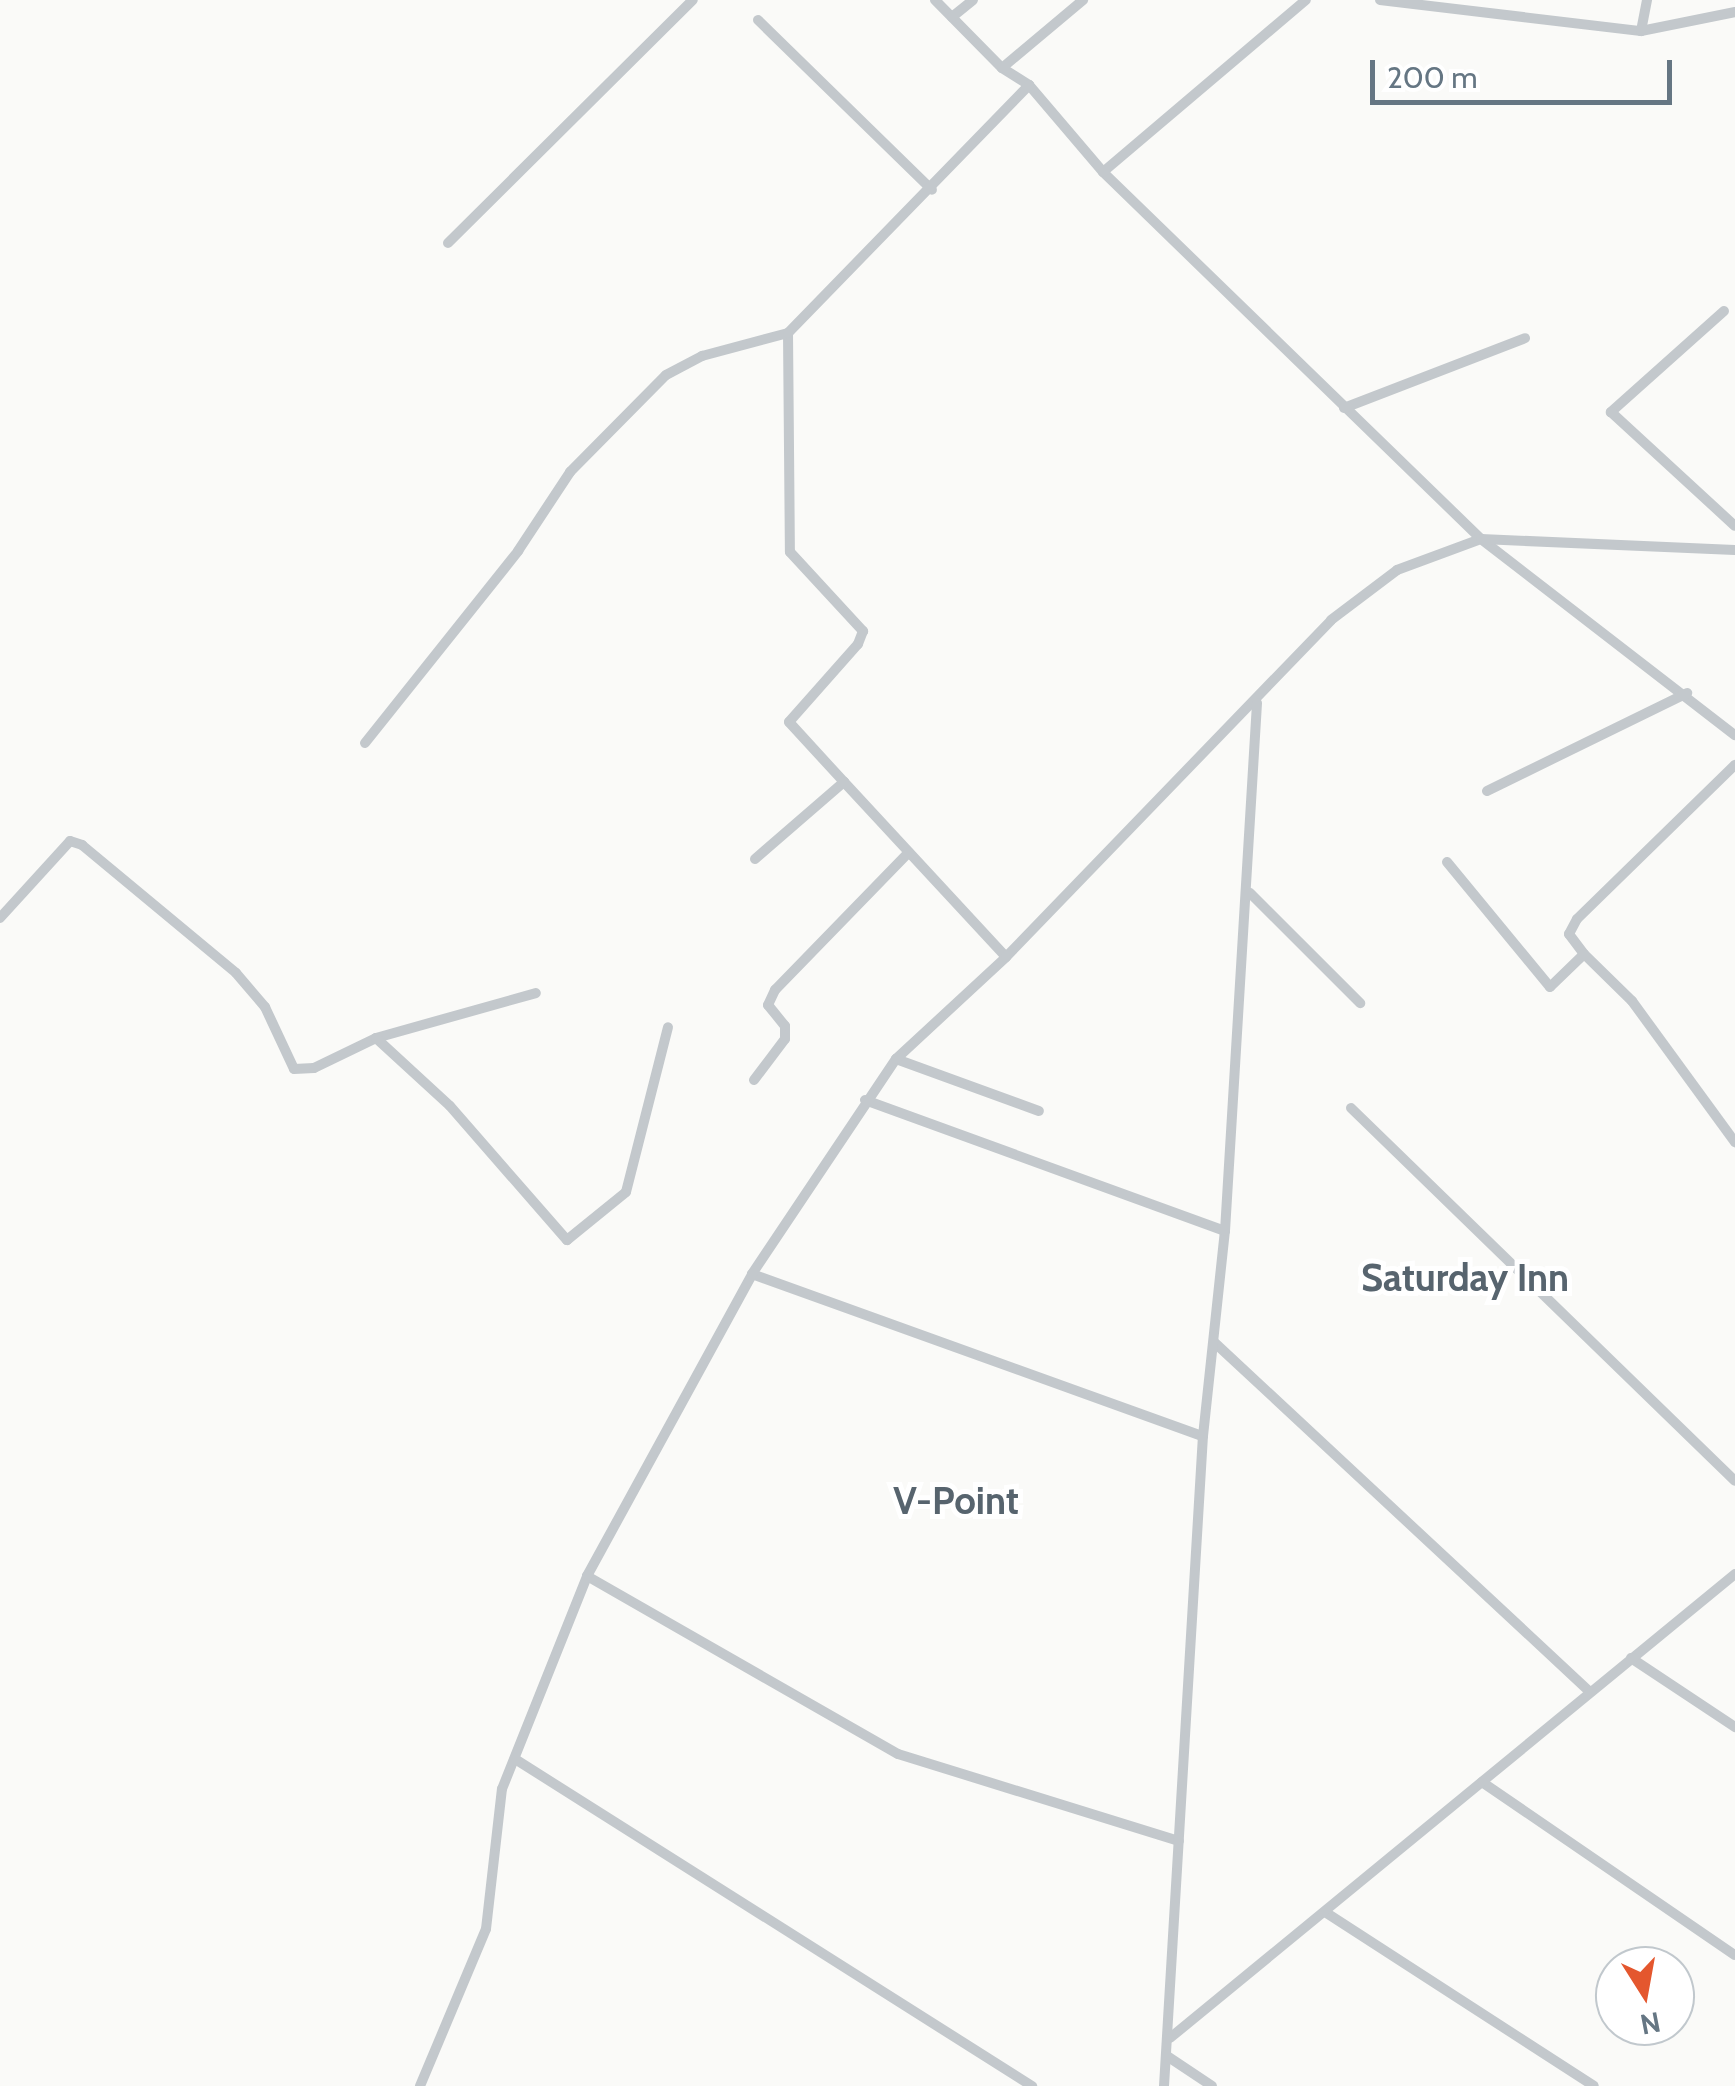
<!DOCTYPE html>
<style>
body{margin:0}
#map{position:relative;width:1735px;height:2086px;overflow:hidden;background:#fafaf8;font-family:Cabin,sans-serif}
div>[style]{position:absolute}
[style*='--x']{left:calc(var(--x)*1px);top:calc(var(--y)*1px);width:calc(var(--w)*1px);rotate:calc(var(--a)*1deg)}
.minor>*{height:10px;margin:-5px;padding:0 5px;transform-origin:5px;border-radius:5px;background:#c3c8cc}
span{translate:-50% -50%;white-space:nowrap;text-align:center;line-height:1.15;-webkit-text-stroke:10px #fff;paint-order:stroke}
.quarter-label{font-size:38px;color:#57646e;font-weight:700}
.north{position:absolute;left:1595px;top:1946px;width:100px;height:100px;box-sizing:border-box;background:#fff;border:2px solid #c1c8cd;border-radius:50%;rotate:169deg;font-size:28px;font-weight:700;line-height:40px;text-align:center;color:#657683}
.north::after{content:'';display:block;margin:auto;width:35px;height:45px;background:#e4572e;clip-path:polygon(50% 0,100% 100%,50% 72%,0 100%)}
.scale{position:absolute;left:1370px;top:60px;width:302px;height:45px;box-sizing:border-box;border:5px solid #657683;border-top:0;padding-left:12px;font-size:30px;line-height:35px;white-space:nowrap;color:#657683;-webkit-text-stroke:8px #fff;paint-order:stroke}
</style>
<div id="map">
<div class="minor">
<i style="--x:935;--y:0;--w:95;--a:45.4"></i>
<i style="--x:1002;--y:68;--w:32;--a:32"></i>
<i style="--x:1029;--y:85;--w:114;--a:49.6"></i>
<i style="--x:1103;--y:172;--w:527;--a:44.15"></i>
<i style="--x:1481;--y:539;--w:321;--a:37.7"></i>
<i style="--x:1380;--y:0;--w:263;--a:6.8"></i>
<i style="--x:1641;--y:31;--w:96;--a:-11.4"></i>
<i style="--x:952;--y:17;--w:27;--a:-39"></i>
<i style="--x:758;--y:20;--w:243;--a:44.3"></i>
<i style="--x:1641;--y:31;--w:32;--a:-79"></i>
<i style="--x:1002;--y:68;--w:106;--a:-40"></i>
<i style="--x:1103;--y:172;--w:266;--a:-40.3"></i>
<i style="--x:448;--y:243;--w:345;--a:-44.8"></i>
<i style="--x:1724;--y:311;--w:152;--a:138.2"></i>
<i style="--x:1611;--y:412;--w:168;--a:42.6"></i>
<i style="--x:788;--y:333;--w:219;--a:89.5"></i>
<i style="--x:790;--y:552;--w:108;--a:47.3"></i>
<i style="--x:863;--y:631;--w:14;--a:111"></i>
<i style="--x:858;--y:644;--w:104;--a:131.5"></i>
<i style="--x:789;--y:722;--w:81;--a:47.5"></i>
<i style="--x:1344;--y:408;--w:194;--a:-21.1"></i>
<i style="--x:365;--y:743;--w:246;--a:-51.4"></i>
<i style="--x:518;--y:551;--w:95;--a:-56.6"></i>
<i style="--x:570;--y:472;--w:136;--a:-45.3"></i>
<i style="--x:666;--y:375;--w:41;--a:-27.8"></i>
<i style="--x:702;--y:356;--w:89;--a:-15"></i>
<i style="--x:788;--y:333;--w:346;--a:-45.8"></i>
<i style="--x:1487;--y:791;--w:223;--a:-26.1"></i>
<i style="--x:755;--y:859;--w:118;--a:-40.9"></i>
<i style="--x:844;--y:782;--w:238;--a:47.2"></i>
<i style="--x:1447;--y:862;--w:162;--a:50.5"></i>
<i style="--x:1550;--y:987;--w:47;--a:-44.1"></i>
<i style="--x:1584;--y:954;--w:25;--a:-127"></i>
<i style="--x:1569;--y:934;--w:17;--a:-62"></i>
<i style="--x:1577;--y:919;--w:221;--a:-44.3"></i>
<i style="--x:1250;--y:893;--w:156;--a:45"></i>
<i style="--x:0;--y:918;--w:104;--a:-47.7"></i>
<i style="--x:70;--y:841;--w:13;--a:18"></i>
<i style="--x:82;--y:845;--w:200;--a:39.7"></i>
<i style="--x:236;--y:973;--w:45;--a:49.5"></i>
<i style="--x:265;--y:1007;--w:68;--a:64.9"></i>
<i style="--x:294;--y:1069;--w:20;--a:-3"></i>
<i style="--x:314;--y:1068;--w:69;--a:-25.8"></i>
<i style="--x:376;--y:1038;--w:166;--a:-15.7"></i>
<i style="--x:1584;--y:954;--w:67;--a:44.4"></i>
<i style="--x:1632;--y:1001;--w:175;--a:53.9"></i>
<i style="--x:376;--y:1038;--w:100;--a:42.6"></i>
<i style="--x:450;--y:1106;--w:178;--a:48.9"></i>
<i style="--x:567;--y:1240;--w:76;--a:-39.1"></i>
<i style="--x:626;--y:1192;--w:170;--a:-75.7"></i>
<i style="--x:896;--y:1059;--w:152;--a:20"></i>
<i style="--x:754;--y:1080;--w:51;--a:-52.9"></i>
<i style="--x:785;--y:1039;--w:13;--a:-90"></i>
<i style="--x:785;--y:1026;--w:27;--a:-129"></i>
<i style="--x:768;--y:1005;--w:17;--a:-65"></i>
<i style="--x:775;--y:990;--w:192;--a:-45.8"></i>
<i style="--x:865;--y:1100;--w:383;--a:20"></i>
<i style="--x:1351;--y:1108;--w:535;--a:44.17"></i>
<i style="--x:752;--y:1274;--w:479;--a:19.8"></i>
<i style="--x:1215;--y:1343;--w:512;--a:42.94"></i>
<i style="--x:587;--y:1576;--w:358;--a:29.8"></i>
<i style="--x:898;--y:1754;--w:294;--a:17.2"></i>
<i style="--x:1631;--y:1658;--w:125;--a:33.6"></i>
<i style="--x:515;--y:1759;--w:612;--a:32.31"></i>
<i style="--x:1482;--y:1782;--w:306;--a:34.4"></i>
<i style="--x:1325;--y:1912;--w:320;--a:32.9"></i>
<i style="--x:1170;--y:2038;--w:731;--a:-39.39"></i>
<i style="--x:1167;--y:2056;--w:54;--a:33.7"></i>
<i style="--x:420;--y:2086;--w:170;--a:-67.2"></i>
<i style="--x:486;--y:1929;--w:141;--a:-83.5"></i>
<i style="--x:502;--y:1789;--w:229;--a:-68.2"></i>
<i style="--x:587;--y:1576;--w:344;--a:-61.3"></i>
<i style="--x:752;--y:1274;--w:259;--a:-56.2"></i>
<i style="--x:896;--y:1059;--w:150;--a:-42.8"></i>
<i style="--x:1006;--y:957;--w:468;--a:-46"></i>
<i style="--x:1331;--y:620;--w:83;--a:-37.1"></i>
<i style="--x:1397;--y:570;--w:90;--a:-20.3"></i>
<i style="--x:1481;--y:539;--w:254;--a:2.5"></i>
<i style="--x:1164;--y:2086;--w:651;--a:-86.57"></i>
<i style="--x:1203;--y:1436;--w:206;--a:-83.9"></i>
<i style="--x:1225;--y:1231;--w:529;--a:-86.53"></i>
</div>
<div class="quarter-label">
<span style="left:1465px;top:1278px">Saturday Inn</span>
<span style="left:956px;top:1501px">V-Point</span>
</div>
<div class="north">N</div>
<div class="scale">200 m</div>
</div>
